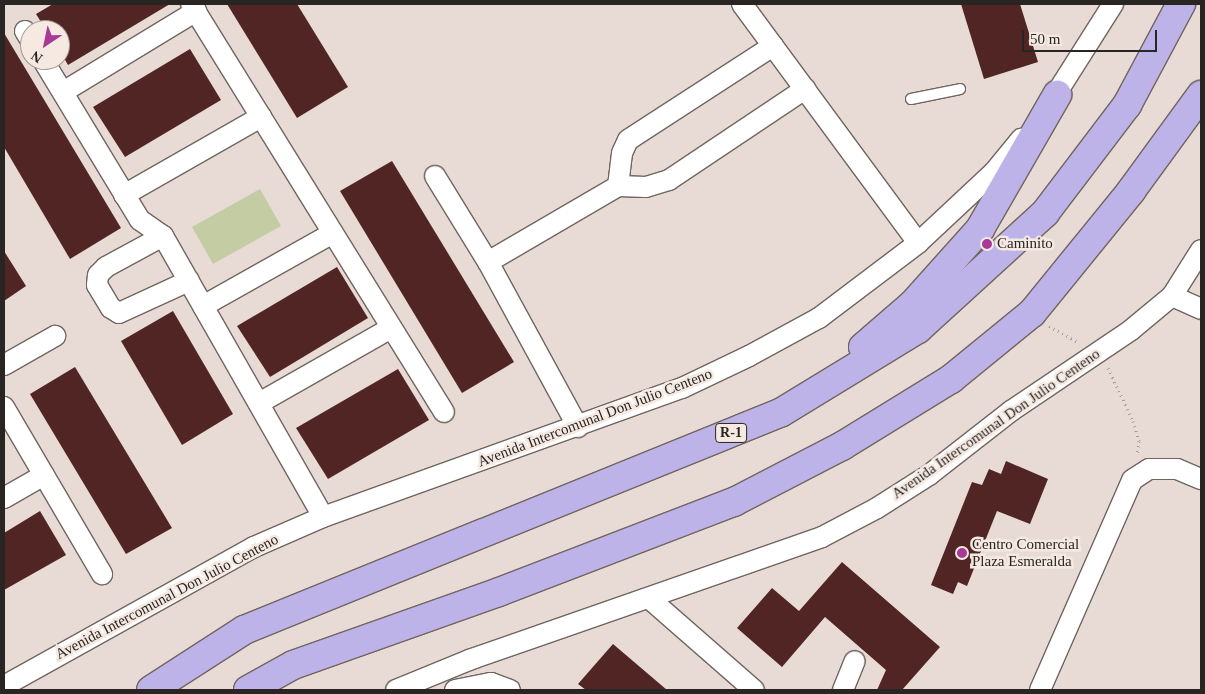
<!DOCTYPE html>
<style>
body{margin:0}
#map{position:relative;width:1205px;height:694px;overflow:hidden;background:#e8dbd5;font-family:Georgia,serif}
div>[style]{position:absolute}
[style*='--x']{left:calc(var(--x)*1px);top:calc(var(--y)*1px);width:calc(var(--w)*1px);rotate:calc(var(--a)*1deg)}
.green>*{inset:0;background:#c3cca3}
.building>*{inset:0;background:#512524}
.path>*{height:3px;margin-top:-1.5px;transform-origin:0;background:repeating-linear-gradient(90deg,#a79d98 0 1px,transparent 0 5px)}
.roads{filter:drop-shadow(1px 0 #706560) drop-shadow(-1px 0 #706560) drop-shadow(0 1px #706560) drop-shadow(0 -1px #706560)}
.lane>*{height:10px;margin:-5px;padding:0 5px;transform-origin:5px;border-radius:5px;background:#fff}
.street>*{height:20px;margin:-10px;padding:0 10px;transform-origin:10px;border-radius:10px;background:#fff}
.primary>*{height:28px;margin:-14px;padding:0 14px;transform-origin:14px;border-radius:14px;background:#bdb3e8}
.dots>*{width:14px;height:14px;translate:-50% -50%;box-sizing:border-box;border:2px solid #f5e9e2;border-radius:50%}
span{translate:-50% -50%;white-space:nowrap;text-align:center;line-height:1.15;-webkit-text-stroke:5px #f5e9e2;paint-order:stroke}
.shield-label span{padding:1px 4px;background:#f5e9e2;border:1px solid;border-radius:4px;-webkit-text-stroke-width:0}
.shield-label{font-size:14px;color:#292522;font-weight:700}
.poi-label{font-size:15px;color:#292522}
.left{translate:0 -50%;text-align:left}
.street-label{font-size:15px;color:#292522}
.frame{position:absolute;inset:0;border:5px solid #292522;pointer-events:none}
.north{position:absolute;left:20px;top:20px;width:50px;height:50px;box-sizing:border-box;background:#f5e9e2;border:1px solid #a39b95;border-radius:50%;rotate:214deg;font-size:14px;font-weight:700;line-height:20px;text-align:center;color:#292522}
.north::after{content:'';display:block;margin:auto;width:18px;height:22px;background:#a83997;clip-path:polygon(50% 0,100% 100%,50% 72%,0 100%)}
.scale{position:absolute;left:1022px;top:30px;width:135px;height:22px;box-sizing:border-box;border:2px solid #292522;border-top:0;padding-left:6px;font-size:15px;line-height:18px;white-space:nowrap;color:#292522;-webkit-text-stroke:4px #f5e9e2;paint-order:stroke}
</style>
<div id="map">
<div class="green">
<i style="clip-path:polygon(260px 189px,281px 226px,213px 264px,192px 227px)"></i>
</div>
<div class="building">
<i style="clip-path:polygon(53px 4px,170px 4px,68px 65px,60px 51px,60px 30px,46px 30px,36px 14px)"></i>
<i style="clip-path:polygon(227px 4px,297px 4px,348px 87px,297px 118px)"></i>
<i style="clip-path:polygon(961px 4px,1020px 4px,1038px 62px,984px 79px)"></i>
<i style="clip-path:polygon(4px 33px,121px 228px,70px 259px,4px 147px)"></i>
<i style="clip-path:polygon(190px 49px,221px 100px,125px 157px,93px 107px)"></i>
<i style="clip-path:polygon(392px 161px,514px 362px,462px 393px,340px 191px)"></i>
<i style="clip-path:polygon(4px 251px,26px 286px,4px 301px)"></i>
<i style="clip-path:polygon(337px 267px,368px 318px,270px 377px,237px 326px)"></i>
<i style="clip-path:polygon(173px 311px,233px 414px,182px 445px,121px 341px)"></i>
<i style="clip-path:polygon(75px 367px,172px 528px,126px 554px,30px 394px)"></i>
<i style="clip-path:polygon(398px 369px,429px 420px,328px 479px,296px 428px)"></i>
<i style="clip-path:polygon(1006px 461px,1048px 479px,1030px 524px,997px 511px,967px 586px,958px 582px,953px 594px,931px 585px,972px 482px,982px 485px,989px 469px,1001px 474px)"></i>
<i style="clip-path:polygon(40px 511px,66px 555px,4px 590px,4px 533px)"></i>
<i style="clip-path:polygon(842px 562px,940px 647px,902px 690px,877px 690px,886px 670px,825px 617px,782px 667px,737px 628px,772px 588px,799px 611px)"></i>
<i style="clip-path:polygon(613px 644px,667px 690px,586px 690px,578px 684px)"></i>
</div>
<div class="path">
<i style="--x:1049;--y:326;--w:35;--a:29"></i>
<i style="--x:1108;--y:368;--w:59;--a:64.7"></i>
<i style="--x:1133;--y:421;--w:21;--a:73"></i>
<i style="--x:1139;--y:441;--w:14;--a:98"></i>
</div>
<div class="roads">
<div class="lane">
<i style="--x:911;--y:99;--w:50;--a:-11.5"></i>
</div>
<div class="street">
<i style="--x:191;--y:4;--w:480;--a:58.2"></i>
<i style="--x:742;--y:4;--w:297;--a:53.6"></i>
<i style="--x:25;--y:31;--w:9;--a:58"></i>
<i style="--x:43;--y:60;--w:187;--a:58.8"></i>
<i style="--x:140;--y:220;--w:28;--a:35"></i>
<i style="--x:163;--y:236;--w:323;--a:60.3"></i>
<i style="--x:63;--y:92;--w:156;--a:-31.3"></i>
<i style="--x:1049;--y:105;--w:120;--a:-57.6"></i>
<i style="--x:435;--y:176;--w:101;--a:58.4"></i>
<i style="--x:488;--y:262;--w:188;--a:61.4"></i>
<i style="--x:618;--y:186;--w:33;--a:-83"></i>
<i style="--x:622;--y:153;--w:14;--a:-65"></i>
<i style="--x:628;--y:140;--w:173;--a:-33"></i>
<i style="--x:124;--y:195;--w:158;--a:-29.7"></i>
<i style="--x:163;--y:236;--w:65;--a:151.5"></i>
<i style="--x:106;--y:267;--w:11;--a:135"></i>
<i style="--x:98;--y:275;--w:10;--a:96"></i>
<i style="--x:97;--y:285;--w:27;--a:59"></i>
<i style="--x:111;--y:308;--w:9;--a:32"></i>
<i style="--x:119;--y:313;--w:77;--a:-24.6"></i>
<i style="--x:488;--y:262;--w:151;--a:-30.3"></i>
<i style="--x:618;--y:186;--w:28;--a:2"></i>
<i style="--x:646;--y:187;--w:24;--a:-17"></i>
<i style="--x:669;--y:180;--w:164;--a:-33.8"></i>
<i style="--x:1172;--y:296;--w:32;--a:24"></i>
<i style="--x:203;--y:306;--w:149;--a:-29.3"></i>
<i style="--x:4;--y:365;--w:59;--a:-29.6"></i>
<i style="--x:259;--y:403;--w:152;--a:-29.6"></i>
<i style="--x:4;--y:407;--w:194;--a:59.6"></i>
<i style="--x:4;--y:498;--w:46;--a:-29.9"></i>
<i style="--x:650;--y:599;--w:138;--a:41.2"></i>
<i style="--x:4;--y:686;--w:286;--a:-29.1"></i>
<i style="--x:254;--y:547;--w:75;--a:-23.5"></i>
<i style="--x:323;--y:517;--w:381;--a:-19.8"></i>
<i style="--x:682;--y:388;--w:74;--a:-25.5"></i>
<i style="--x:749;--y:356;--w:80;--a:-28.5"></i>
<i style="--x:819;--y:318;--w:124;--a:-37.1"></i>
<i style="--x:918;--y:243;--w:104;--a:-43.1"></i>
<i style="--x:994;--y:172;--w:43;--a:-50.7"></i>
<i style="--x:396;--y:690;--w:79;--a:-22.3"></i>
<i style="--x:469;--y:660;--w:374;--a:-19.2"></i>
<i style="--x:822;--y:537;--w:62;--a:-27.8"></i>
<i style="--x:877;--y:508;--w:62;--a:-32.4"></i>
<i style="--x:929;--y:475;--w:104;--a:-38"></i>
<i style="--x:1011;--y:411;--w:145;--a:-34"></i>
<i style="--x:1131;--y:330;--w:53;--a:-39.7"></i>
<i style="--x:1172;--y:296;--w:54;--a:-57.8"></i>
<i style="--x:455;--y:690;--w:37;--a:-11"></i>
<i style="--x:491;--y:683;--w:20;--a:20"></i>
<i style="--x:843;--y:690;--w:31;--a:-68"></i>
<i style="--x:1040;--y:690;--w:229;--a:-66.3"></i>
<i style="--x:1132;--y:480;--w:20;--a:-33"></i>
<i style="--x:1149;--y:469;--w:28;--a:0"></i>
<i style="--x:1177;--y:469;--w:26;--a:23"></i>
</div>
<div class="primary">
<i style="--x:863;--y:347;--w:66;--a:-40.7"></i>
<i style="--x:913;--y:304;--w:101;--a:-48.2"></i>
<i style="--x:980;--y:229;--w:155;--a:-60.1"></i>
<i style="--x:151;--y:690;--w:111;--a:-32.8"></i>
<i style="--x:244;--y:630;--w:580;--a:-22.06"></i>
<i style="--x:782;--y:412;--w:159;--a:-31.4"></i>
<i style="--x:918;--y:329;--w:172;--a:-42.4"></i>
<i style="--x:1045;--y:213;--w:136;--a:-52.8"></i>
<i style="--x:1127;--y:105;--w:115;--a:-61.9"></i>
<i style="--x:248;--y:690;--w:51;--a:-29.1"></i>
<i style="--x:293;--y:665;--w:219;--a:-19.5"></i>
<i style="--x:499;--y:592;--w:252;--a:-21"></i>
<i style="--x:734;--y:502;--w:122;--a:-27.4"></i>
<i style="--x:842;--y:446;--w:128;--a:-31.6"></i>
<i style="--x:951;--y:379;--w:104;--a:-39.2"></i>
<i style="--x:1032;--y:313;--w:157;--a:-50.9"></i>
<i style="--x:1131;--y:191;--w:119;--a:-53.9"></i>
</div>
</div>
<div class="dots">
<i style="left:987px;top:244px;background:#a83997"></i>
<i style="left:962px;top:553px;background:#a83997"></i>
</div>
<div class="shield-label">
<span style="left:731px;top:433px">R-1</span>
</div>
<div class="poi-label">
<span class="left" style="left:997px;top:244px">Caminito</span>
<span class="left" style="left:972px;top:553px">Centro Comercial<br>Plaza Esmeralda</span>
</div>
<div class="street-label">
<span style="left:595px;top:418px;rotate:-21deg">Avenida Intercomunal Don Julio Centeno</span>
<span style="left:996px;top:424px;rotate:-35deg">Avenida Intercomunal Don Julio Centeno</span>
<span style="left:167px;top:597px;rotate:-28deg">Avenida Intercomunal Don Julio Centeno</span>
</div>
<div class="frame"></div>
<div class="north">N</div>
<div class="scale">50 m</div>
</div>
